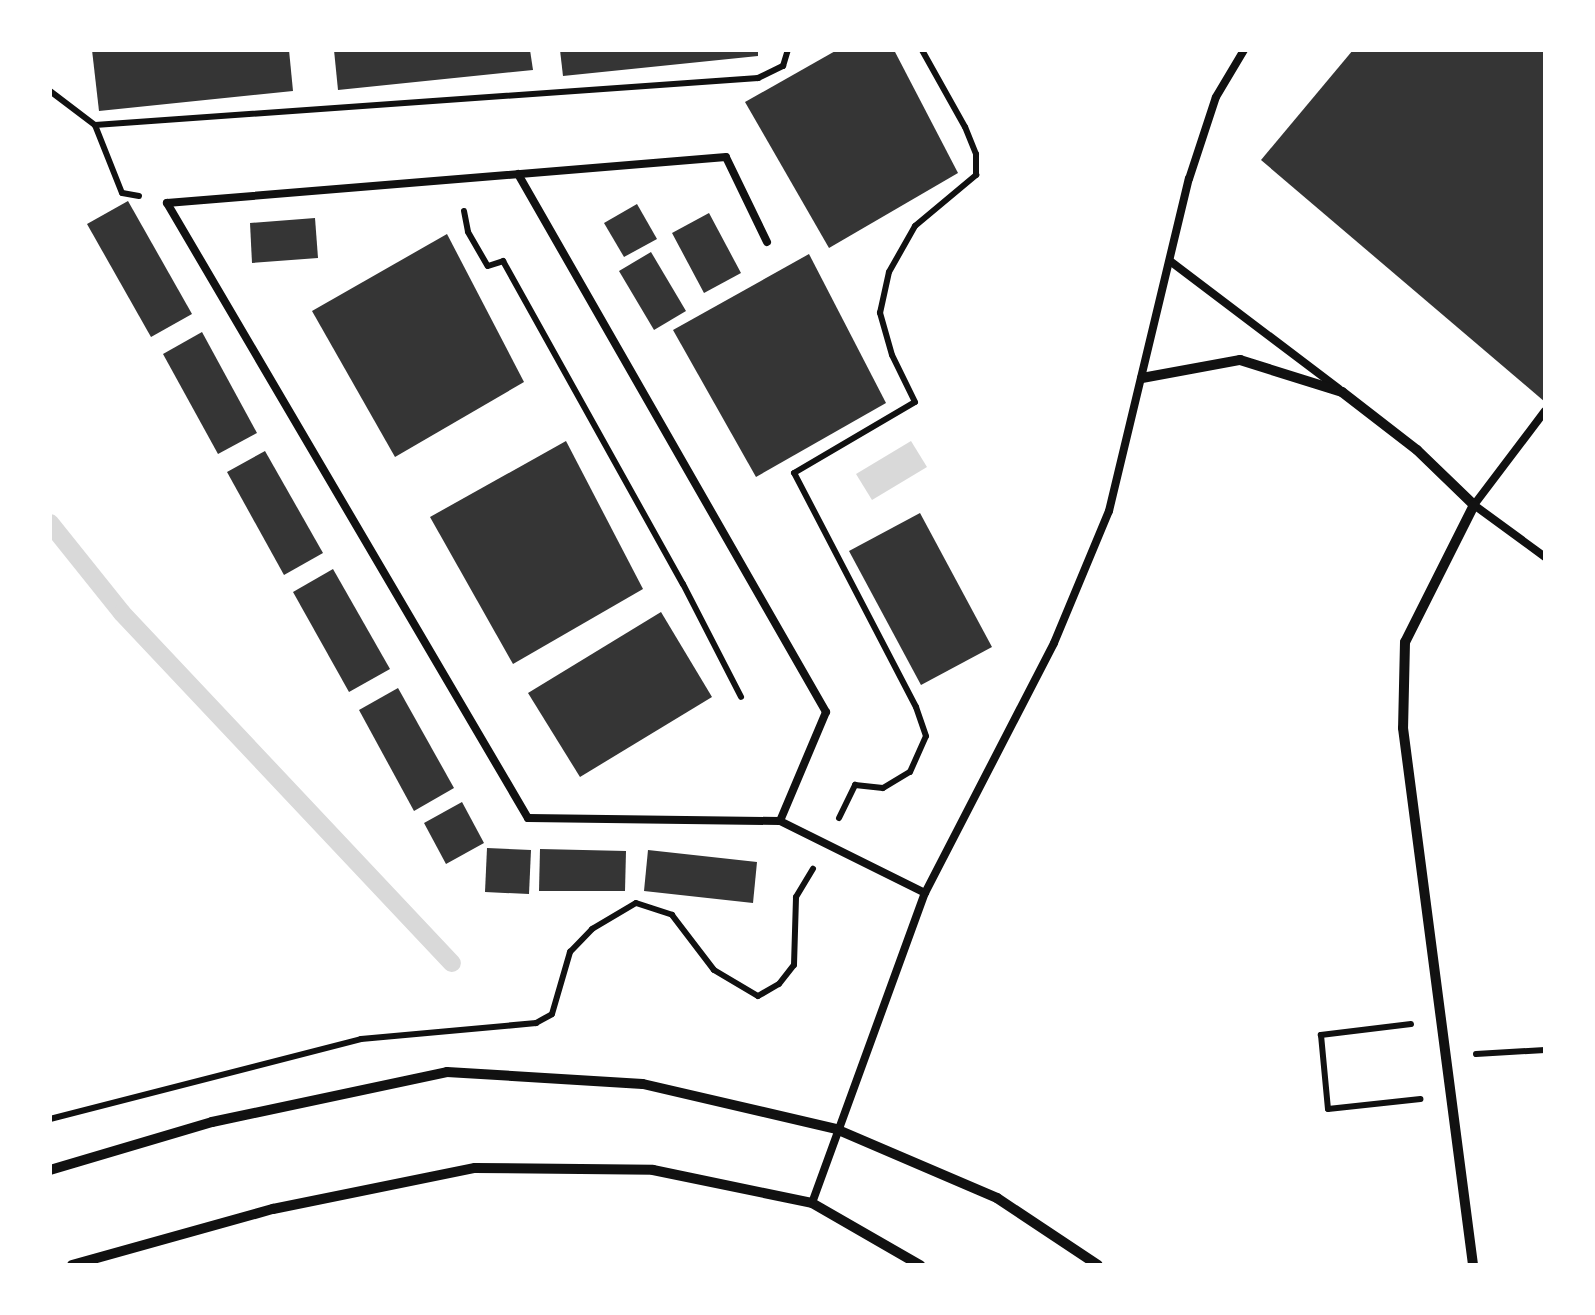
<!DOCTYPE html>
<style>
body{margin:0}
#map{position:relative;width:1595px;height:1315px;overflow:hidden;background:#fff;font-family:Cabin,sans-serif}
div>[style]{position:absolute}
[style*='--x']{left:calc(var(--x)*1px);top:calc(var(--y)*1px);width:calc(var(--w)*1px);rotate:calc(var(--a)*1deg)}
.water>*{inset:0;background:#d9d9d9}
.stream>*{height:18px;margin:-9px;padding:0 9px;transform-origin:9px;border-radius:9px;background:#d9d9d9}
.building>*{inset:0;background:#353535}
.path>*{height:6px;margin:-3px;padding:0 3px;transform-origin:3px;border-radius:3px;background:#111}
.service>*{height:8px;margin:-4px;padding:0 4px;transform-origin:4px;border-radius:4px;background:#111}
.minor>*{height:10px;margin:-5px;padding:0 5px;transform-origin:5px;border-radius:5px;background:#111}
span{translate:-50% -50%;white-space:nowrap;text-align:center;line-height:1.15;-webkit-text-stroke:8px #fff;paint-order:stroke}
.frame{position:absolute;inset:0;border:52px solid #fff;pointer-events:none}
</style>
<div id="map">
<div class="water">
<i style="clip-path:polygon(911px 441px,927px 467px,872px 500px,856px 474px)"></i>
</div>
<div class="stream">
<i style="--x:50;--y:523;--w:115;--a:51.3"></i>
<i style="--x:122;--y:613;--w:481;--a:46.7"></i>
</div>
<div class="building">
<i style="clip-path:polygon(92px 50px,289px 50px,293px 91px,99px 111px)"></i>
<i style="clip-path:polygon(334px 50px,530px 50px,533px 70px,338px 90px)"></i>
<i style="clip-path:polygon(560px 50px,758px 50px,758px 56px,563px 76px)"></i>
<i style="clip-path:polygon(837px 50px,894px 50px,958px 173px,829px 248px,745px 102px)"></i>
<i style="clip-path:polygon(1353px 50px,1545px 50px,1545px 402px,1261px 160px)"></i>
<i style="clip-path:polygon(128px 201px,192px 314px,151px 337px,87px 224px)"></i>
<i style="clip-path:polygon(637px 204px,657px 239px,624px 257px,604px 223px)"></i>
<i style="clip-path:polygon(709px 213px,741px 273px,704px 293px,672px 233px)"></i>
<i style="clip-path:polygon(315px 218px,318px 258px,252px 263px,250px 223px)"></i>
<i style="clip-path:polygon(447px 234px,524px 382px,395px 457px,312px 311px)"></i>
<i style="clip-path:polygon(651px 252px,686px 311px,654px 330px,619px 271px)"></i>
<i style="clip-path:polygon(809px 254px,886px 403px,756px 477px,673px 330px)"></i>
<i style="clip-path:polygon(202px 332px,257px 433px,218px 454px,163px 354px)"></i>
<i style="clip-path:polygon(566px 441px,643px 589px,513px 664px,430px 517px)"></i>
<i style="clip-path:polygon(265px 451px,323px 553px,284px 575px,227px 472px)"></i>
<i style="clip-path:polygon(920px 513px,992px 647px,921px 685px,849px 551px)"></i>
<i style="clip-path:polygon(333px 569px,390px 669px,349px 692px,293px 592px)"></i>
<i style="clip-path:polygon(661px 612px,712px 697px,580px 777px,528px 693px)"></i>
<i style="clip-path:polygon(398px 688px,454px 788px,414px 811px,359px 710px)"></i>
<i style="clip-path:polygon(462px 802px,484px 843px,446px 864px,424px 823px)"></i>
<i style="clip-path:polygon(487px 848px,531px 850px,529px 894px,485px 892px)"></i>
<i style="clip-path:polygon(540px 849px,626px 851px,625px 891px,539px 891px)"></i>
<i style="clip-path:polygon(648px 850px,757px 862px,753px 903px,644px 891px)"></i>
</div>
<div class="path">
<i style="--x:50;--y:91;--w:56;--a:37.1"></i>
<i style="--x:139;--y:196;--w:17;--a:-170"></i>
<i style="--x:122;--y:193;--w:73;--a:-111.7"></i>
<i style="--x:95;--y:125;--w:665;--a:-4.05"></i>
<i style="--x:758;--y:78;--w:28;--a:-26"></i>
<i style="--x:783;--y:66;--w:17;--a:-73"></i>
<i style="--x:464;--y:211;--w:21;--a:79"></i>
<i style="--x:468;--y:232;--w:39;--a:60"></i>
<i style="--x:488;--y:266;--w:16;--a:-18"></i>
<i style="--x:503;--y:261;--w:370;--a:60.9"></i>
<i style="--x:683;--y:584;--w:127;--a:62.8"></i>
<i style="--x:839;--y:818;--w:37;--a:-64"></i>
<i style="--x:855;--y:785;--w:28;--a:6"></i>
<i style="--x:883;--y:788;--w:31;--a:-31"></i>
<i style="--x:910;--y:772;--w:39;--a:-66"></i>
<i style="--x:926;--y:736;--w:31;--a:-109"></i>
<i style="--x:916;--y:707;--w:264;--a:-117.5"></i>
<i style="--x:794;--y:473;--w:140;--a:-30.4"></i>
<i style="--x:915;--y:402;--w:52;--a:-116.1"></i>
<i style="--x:892;--y:355;--w:44;--a:-105.9"></i>
<i style="--x:880;--y:313;--w:42;--a:-77.6"></i>
<i style="--x:889;--y:272;--w:53;--a:-60.5"></i>
<i style="--x:915;--y:226;--w:80;--a:-39.9"></i>
<i style="--x:976;--y:175;--w:21;--a:-90"></i>
<i style="--x:976;--y:154;--w:29;--a:-112"></i>
<i style="--x:965;--y:127;--w:88;--a:-119.2"></i>
<i style="--x:1411;--y:1024;--w:91;--a:173"></i>
<i style="--x:1321;--y:1035;--w:74;--a:84.6"></i>
<i style="--x:1328;--y:1109;--w:93;--a:-6.2"></i>
<i style="--x:1476;--y:1054;--w:69;--a:-3.3"></i>
<i style="--x:50;--y:1119;--w:321;--a:-14.4"></i>
<i style="--x:361;--y:1039;--w:176;--a:-5.2"></i>
<i style="--x:536;--y:1023;--w:18;--a:-29"></i>
<i style="--x:552;--y:1014;--w:65;--a:-73.8"></i>
<i style="--x:570;--y:952;--w:32;--a:-46"></i>
<i style="--x:592;--y:929;--w:51;--a:-30.6"></i>
<i style="--x:636;--y:903;--w:38;--a:18"></i>
<i style="--x:672;--y:915;--w:69;--a:52.6"></i>
<i style="--x:714;--y:970;--w:51;--a:30.6"></i>
<i style="--x:758;--y:996;--w:24;--a:-30"></i>
<i style="--x:779;--y:984;--w:24;--a:-52"></i>
<i style="--x:794;--y:965;--w:68;--a:-88.3"></i>
<i style="--x:796;--y:897;--w:33;--a:-59"></i>
</div>
<div class="service">
<i style="--x:518;--y:174;--w:620;--a:60.21"></i>
<i style="--x:826;--y:712;--w:118;--a:112.9"></i>
<i style="--x:767;--y:242;--w:94;--a:-115.8"></i>
<i style="--x:726;--y:157;--w:561;--a:175.3"></i>
<i style="--x:167;--y:203;--w:713;--a:59.59"></i>
<i style="--x:528;--y:818;--w:252;--a:0.7"></i>
<i style="--x:780;--y:821;--w:162;--a:26.4"></i>
<i style="--x:1170;--y:261;--w:212;--a:37.1"></i>
<i style="--x:1545;--y:411;--w:118;--a:127.1"></i>
<i style="--x:1474;--y:505;--w:88;--a:36.2"></i>
<i style="--x:812;--y:1203;--w:330;--a:-70"></i>
<i style="--x:925;--y:893;--w:281;--a:-62.7"></i>
<i style="--x:1054;--y:643;--w:143;--a:-67.4"></i>
<i style="--x:1109;--y:511;--w:342;--a:-76.5"></i>
<i style="--x:1189;--y:179;--w:86;--a:-71.8"></i>
<i style="--x:1216;--y:97;--w:55;--a:-59.2"></i>
</div>
<div class="minor">
<i style="--x:1142;--y:378;--w:100;--a:-10.4"></i>
<i style="--x:1240;--y:360;--w:107;--a:17.4"></i>
<i style="--x:1342;--y:392;--w:95;--a:37.7"></i>
<i style="--x:1417;--y:450;--w:79;--a:44"></i>
<i style="--x:1474;--y:505;--w:153;--a:116.7"></i>
<i style="--x:1405;--y:642;--w:86;--a:91.3"></i>
<i style="--x:1403;--y:728;--w:542;--a:82.57"></i>
<i style="--x:50;--y:1170;--w:169;--a:-16.5"></i>
<i style="--x:212;--y:1122;--w:240;--a:-12"></i>
<i style="--x:447;--y:1072;--w:196;--a:3.5"></i>
<i style="--x:643;--y:1084;--w:198;--a:13.1"></i>
<i style="--x:836;--y:1129;--w:175;--a:23.2"></i>
<i style="--x:997;--y:1198;--w:121;--a:33.6"></i>
<i style="--x:72;--y:1265;--w:209;--a:-15.6"></i>
<i style="--x:273;--y:1209;--w:206;--a:-11.5"></i>
<i style="--x:475;--y:1168;--w:178;--a:0.6"></i>
<i style="--x:653;--y:1170;--w:162;--a:11.7"></i>
<i style="--x:812;--y:1203;--w:125;--a:29.9"></i>
</div>
<div class="frame"></div>
</div>
